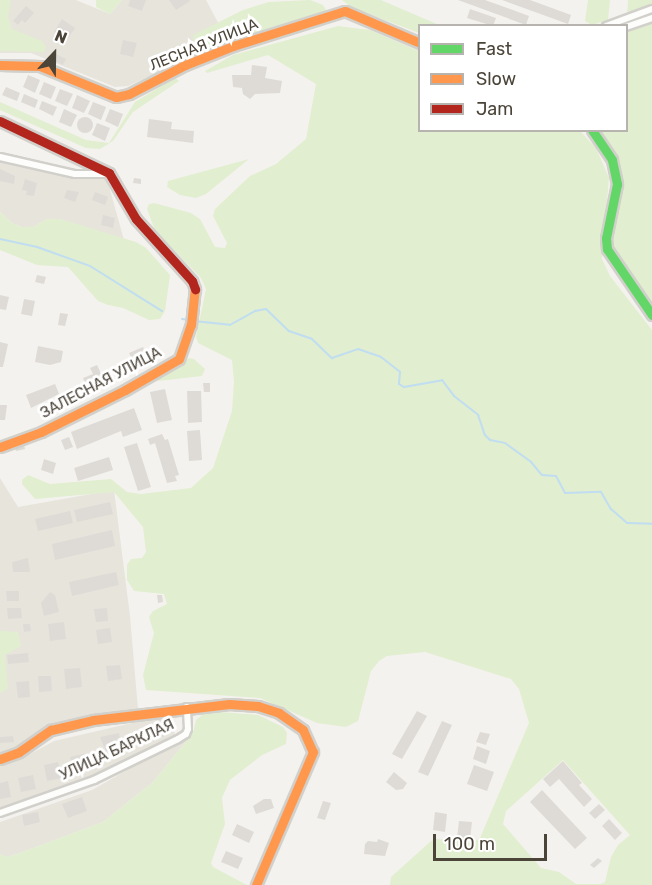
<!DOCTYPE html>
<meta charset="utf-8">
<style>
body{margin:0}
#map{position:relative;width:652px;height:885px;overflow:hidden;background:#f4f2ee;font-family:Rubik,sans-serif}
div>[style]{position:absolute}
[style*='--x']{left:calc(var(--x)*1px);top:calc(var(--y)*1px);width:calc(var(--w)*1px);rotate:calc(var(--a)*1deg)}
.residential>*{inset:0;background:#e7e4dc}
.green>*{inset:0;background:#e1eecf}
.stream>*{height:2px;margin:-1px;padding:0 1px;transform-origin:1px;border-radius:1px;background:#c0ddf1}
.building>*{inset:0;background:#dedbd6}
.round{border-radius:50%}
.roads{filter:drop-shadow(2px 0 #d2d0cb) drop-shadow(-2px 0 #d2d0cb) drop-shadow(0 2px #d2d0cb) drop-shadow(0 -2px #d2d0cb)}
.street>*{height:6px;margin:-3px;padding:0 3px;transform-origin:3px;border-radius:3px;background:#fdfdfc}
.fast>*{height:9px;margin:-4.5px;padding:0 4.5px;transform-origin:4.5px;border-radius:4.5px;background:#63d668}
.slow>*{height:9px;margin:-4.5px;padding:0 4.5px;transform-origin:4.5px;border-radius:4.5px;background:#ff974d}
.jam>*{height:9px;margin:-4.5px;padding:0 4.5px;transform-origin:4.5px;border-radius:4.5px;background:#b3261e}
span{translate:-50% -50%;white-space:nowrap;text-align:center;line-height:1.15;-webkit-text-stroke:6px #fff;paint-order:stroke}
.street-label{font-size:15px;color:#4b4439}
.legend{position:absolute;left:418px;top:24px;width:210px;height:108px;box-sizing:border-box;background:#fff;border:2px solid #b7b4b0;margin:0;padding:8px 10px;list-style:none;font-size:18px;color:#4b4439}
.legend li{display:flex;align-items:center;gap:12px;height:30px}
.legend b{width:30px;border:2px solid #b7b4b0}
.north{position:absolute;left:24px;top:24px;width:60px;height:60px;-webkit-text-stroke:4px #fff;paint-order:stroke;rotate:22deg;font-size:16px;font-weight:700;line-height:24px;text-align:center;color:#4b4439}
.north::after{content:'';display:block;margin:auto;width:21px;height:27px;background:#4b4439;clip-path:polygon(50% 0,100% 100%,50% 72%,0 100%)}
.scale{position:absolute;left:433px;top:834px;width:114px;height:27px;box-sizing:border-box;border:3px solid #4b4439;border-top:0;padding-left:8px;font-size:18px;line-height:21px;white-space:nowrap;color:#4b4439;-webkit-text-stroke:4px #fff;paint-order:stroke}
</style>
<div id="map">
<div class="residential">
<i style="clip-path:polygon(0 0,76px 0,110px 14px,122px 0,206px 0,228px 41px,128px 86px,115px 87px,31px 53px,0 53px)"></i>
<i style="clip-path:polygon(0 161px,107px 179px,124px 240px,60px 219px,47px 219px,33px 227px,22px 227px,12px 223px,0 212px)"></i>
<i style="clip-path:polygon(0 478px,18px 507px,114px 490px,130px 616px,138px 709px,67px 722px,17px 748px,0 754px)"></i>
<i style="clip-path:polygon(171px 714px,175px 736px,92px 777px,0 809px,0 765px,21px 759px,54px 741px)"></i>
<i style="clip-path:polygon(193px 733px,153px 782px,103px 822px,17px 854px,6px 857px,0 854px,0 822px,92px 790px)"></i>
</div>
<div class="green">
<i style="clip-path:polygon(0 0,11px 0,8px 17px,12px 29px,42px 41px,46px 47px,44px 52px,0 51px)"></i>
<i style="clip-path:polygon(96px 0,122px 0,110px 14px,96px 7px)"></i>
<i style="clip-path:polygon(310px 0,323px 5px,327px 12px,206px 50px,194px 49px,193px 35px,243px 10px,269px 2px)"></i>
<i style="clip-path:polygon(342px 0,381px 0,439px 25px,420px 26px,419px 33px,351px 7px)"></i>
<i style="clip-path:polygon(588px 0,610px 0,608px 20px,592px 25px,585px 21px)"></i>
<i style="clip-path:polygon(628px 0,652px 0,652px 305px,612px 246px,612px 230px,623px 189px,622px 173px,599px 131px,626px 130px,626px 26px,611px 25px,627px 17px)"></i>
<i style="clip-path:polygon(evenodd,338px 26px,370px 30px,419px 51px,420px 130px,580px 131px,596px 148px,609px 178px,602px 259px,610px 276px,652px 330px,652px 885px,390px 885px,391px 877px,431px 841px,437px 839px,472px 843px,480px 838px,529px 723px,519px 689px,511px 679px,425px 652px,387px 656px,379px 661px,371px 671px,358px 721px,346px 727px,317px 723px,260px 698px,146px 690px,143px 675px,154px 633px,149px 617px,153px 611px,167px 604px,164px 594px,134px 591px,127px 580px,127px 565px,131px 559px,142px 558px,146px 552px,143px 527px,114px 492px,35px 499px,22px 484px,22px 480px,28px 475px,50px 484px,111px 479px,127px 492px,141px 494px,191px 488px,213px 468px,232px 411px,234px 382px,232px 360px,198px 343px,196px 337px,206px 289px,201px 278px,155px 230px,147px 209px,149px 204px,154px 203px,191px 213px,200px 219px,215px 247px,225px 248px,227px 243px,213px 216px,215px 209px,250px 176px,276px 164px,306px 139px,316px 84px,268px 55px,207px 73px,205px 71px,233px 55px,338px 26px,563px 760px,630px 835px,618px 845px,611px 857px,605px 882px,601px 884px,576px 884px,559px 872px,541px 868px,503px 824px,506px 811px,563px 760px)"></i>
<i style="clip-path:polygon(175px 78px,179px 81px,133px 112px,113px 141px,100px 149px,86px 148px,0 110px,0 102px,86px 140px,109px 143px,135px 102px)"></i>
<i style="clip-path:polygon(249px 159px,206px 194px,196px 198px,180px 195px,167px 187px,168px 181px)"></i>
<i style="clip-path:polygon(0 212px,12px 223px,22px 227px,33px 227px,47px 219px,60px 219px,136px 242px,146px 248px,170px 275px,165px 311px,160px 319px,149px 320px,123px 308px,108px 305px,98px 301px,68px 267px,37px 265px,0 250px)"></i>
<i style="clip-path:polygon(189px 358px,194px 359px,205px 369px,202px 376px,158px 381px,159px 377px)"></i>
<i style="clip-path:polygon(0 631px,18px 632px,21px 646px,5px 655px,8px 689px,0 693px)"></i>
<i style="clip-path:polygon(207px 711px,258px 715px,283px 727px,287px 733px,286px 744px,262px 755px,230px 780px,222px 798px,225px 824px,211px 863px,213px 867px,247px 885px,0 885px,0 854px,6px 857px,17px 854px,103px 822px,153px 782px,193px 733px,196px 720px)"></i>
</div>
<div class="stream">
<i style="--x:0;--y:239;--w:38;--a:12"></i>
<i style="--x:37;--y:247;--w:56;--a:19.7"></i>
<i style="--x:90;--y:266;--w:85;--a:32"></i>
<i style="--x:182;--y:319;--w:7;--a:8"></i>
<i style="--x:194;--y:321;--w:36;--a:6"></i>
<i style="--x:230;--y:325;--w:29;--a:-29"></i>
<i style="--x:255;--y:311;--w:11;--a:-10"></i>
<i style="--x:266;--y:309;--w:32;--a:44"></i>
<i style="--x:289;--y:331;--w:24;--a:19"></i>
<i style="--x:312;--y:339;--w:28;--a:44"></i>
<i style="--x:332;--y:358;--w:28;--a:-19"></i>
<i style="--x:358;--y:349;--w:24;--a:19"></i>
<i style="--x:381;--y:357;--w:24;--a:38"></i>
<i style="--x:400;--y:372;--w:12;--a:95"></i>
<i style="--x:399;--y:384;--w:6;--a:31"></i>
<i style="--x:404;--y:387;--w:39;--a:-10"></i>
<i style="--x:442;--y:380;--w:20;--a:53"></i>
<i style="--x:454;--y:396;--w:31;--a:38"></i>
<i style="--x:478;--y:415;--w:21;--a:71"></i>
<i style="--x:485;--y:435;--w:7;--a:45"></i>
<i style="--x:490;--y:440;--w:15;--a:11"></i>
<i style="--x:505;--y:443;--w:32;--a:36"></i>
<i style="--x:531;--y:462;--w:17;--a:50"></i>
<i style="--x:542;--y:475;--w:14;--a:4"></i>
<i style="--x:556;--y:476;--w:19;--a:62"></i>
<i style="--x:565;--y:493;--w:36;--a:-2"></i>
<i style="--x:601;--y:492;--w:20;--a:60"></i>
<i style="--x:611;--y:509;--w:21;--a:41"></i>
<i style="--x:627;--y:523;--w:25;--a:2"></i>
</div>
<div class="building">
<i style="clip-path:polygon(130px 0,146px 0,142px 11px,128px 6px)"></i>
<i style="clip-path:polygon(169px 0,189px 0,190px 1px,176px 10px)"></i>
<i style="clip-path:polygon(458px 0,485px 0,529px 16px,526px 25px)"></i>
<i style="clip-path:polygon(502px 0,530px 0,571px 15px,568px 24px)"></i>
<i style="clip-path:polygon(26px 6px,34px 13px,25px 23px,22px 20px,18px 25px,13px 21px)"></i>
<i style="clip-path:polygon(470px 9px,496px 18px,493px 26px,467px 18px)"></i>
<i style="clip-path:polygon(62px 19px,75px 28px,67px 40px,54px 32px)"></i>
<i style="clip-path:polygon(123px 40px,137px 43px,133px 57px,120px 54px)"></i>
<i style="clip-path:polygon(54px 53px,66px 59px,63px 65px,52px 60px)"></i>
<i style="clip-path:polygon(252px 65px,267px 67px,265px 78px,282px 81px,280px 93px,255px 94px,250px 99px,243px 94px,242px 88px,233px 87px,232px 75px,251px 75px)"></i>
<i style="clip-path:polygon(28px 75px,40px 80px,35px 93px,23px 87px)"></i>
<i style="clip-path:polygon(44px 82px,56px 87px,51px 99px,39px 94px)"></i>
<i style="clip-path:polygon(6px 87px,20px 93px,17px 101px,2px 95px)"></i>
<i style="clip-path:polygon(60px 89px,73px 94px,67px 106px,55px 101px)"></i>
<i style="clip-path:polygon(24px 94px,38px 100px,35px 108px,21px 102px)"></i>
<i style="clip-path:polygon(77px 95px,90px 101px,84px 113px,72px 108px)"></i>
<i style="clip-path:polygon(42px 101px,57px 107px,53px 116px,39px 109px)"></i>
<i style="clip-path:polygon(93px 102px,106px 107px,101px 120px,88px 114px)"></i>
<i style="clip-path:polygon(64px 109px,77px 115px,71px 127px,59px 122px)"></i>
<i style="clip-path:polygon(110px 109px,123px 114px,118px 127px,105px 121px)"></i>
<i class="round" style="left:77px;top:117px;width:16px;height:16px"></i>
<i style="clip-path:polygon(149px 119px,172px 122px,171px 129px,194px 131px,193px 143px,147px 137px)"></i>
<i style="clip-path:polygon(97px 123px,110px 128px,105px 141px,92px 135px)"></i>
<i style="clip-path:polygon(0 169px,15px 176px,14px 184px,0 181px)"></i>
<i style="clip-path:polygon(134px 178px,141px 179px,141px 184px,133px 183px)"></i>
<i style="clip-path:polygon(25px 179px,37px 183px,34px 196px,26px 195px,27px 191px,22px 190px)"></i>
<i style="clip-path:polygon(67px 190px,79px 192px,75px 202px,64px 198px)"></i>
<i style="clip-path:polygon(95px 192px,108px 197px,105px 205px,92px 200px)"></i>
<i style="clip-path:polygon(103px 215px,115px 218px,113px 228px,101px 225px)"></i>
<i style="clip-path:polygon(37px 275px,46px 277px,44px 284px,35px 282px)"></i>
<i style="clip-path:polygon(0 295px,9px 297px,6px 310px,0 309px)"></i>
<i style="clip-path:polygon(24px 299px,35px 301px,32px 316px,21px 314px)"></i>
<i style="clip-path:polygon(60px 313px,68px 314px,65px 326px,58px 325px)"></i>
<i style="clip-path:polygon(0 342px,8px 344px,3px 367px,0 367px)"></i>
<i style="clip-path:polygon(38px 346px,63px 351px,61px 362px,50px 365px,35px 362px)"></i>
<i style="clip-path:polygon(143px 347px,146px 355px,133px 361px,129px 353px)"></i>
<i style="clip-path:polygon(97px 365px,102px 376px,96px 379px,99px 384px,88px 389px,83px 378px,93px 374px,90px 368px)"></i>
<i style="clip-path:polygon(203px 383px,210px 383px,210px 392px,204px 392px)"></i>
<i style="clip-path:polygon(55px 384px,59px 394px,31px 408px,26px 395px)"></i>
<i style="clip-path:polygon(165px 389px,172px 420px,157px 423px,150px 392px)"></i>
<i style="clip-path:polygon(187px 391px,201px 391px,202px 422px,188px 423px)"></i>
<i style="clip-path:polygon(0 405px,7px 405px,5px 420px,0 420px)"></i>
<i style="clip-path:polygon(134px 408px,142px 430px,123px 437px,121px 431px,77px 449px,71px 432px)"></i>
<i style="clip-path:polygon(200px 430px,202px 460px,189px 461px,187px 431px)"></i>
<i style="clip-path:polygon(162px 434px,165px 440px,168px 439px,179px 475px,175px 476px,177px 481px,167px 483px,155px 443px,150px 445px,148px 439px)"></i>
<i style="clip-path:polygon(69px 437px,73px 447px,65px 450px,61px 440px)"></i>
<i style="clip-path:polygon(137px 443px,151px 487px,138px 491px,124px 447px)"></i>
<i style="clip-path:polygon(24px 445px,25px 449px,16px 451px,15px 448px)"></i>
<i style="clip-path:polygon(109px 457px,113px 470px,78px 481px,74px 468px)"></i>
<i style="clip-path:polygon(44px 459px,56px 463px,53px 474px,41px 470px)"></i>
<i style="clip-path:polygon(110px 502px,113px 514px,77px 522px,74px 510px)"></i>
<i style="clip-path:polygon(70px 511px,73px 523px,38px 531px,35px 519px)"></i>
<i style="clip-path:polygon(112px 530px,115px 546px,55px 560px,52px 544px)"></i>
<i style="clip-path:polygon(28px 558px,30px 572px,13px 572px,12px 562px)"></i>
<i style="clip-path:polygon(116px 572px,119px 585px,72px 596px,69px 582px)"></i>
<i style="clip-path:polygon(6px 591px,19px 591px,19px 601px,7px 601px)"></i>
<i style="clip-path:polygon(50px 592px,55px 595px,59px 612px,44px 616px,41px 603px)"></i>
<i style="clip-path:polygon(157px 595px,162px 595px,163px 602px,158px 603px)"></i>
<i style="clip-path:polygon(7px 608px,21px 608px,22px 618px,8px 619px)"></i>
<i style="clip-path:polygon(107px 608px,108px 621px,96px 622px,94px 609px)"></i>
<i style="clip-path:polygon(64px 622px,66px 639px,50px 641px,48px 624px)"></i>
<i style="clip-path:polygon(23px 624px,30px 624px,31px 631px,24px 632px)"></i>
<i style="clip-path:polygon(110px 628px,112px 642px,98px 644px,96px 630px)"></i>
<i style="clip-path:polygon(28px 653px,29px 662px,8px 664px,7px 655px)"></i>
<i style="clip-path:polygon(120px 665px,122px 679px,108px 681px,106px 666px)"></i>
<i style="clip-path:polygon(80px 668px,82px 687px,66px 689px,64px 669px)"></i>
<i style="clip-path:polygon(38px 676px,51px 676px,52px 691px,39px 692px)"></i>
<i style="clip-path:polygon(29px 681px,30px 697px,18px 698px,16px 682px)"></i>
<i style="clip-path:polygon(417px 711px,427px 716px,402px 759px,392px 754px)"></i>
<i style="clip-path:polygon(167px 718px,173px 732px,162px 737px,156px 722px)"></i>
<i style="clip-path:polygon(442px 721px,452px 725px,428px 776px,418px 772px)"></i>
<i style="clip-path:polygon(480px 732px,490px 734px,486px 745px,476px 742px)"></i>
<i style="clip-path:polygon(119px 733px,120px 740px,123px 739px,122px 749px,106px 752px,100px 737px)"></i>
<i style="clip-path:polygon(13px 736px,14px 742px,0 743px,0 737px)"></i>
<i style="clip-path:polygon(477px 746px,490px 751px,486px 764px,473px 759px)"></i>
<i style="clip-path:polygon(88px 753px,91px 768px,74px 772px,70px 757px)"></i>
<i style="clip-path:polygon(563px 761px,582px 783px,579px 785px,592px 799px,584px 807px,559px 779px,550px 787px,543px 779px)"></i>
<i style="clip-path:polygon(58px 762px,62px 778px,47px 781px,44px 765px)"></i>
<i style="clip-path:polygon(474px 765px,494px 772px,487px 791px,467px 784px)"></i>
<i style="clip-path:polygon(394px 772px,407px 783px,403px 789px,396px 790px,386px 782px)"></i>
<i style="clip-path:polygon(33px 775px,36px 789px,21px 792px,18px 778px)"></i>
<i style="clip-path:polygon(8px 781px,11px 797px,0 799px,0 783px)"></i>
<i style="clip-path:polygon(542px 790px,587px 838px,575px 849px,530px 802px)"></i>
<i style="clip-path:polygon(82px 797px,87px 811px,68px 818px,62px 804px)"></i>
<i style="clip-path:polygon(264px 799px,271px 799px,274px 808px,256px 814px,253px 806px)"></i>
<i style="clip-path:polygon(323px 801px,331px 803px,325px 820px,317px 818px)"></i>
<i style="clip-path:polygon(599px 804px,605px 810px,595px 819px,589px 813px)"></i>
<i style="clip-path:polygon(38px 812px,40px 822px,24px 826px,22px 815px)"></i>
<i style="clip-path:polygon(435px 812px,447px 814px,445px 832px,433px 830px)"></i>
<i style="clip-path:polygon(609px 819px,622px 833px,615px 840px,602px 826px)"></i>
<i style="clip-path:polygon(459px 821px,472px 822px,470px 840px,457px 838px)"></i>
<i style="clip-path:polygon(237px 824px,254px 832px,249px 843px,232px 835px)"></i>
<i style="clip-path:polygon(378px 839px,389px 843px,385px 856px,364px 854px,365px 844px,368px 841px,377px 842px)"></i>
<i style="clip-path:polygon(226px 851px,243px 858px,238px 869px,221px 862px)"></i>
<i style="clip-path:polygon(598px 858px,602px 861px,594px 868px,590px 865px)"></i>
</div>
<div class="roads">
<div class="street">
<i style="--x:606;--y:26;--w:49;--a:-20.3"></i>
<i style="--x:626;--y:27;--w:28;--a:-19"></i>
<i style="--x:0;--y:157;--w:77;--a:12.8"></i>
<i style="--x:75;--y:174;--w:33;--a:0"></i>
<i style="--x:0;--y:813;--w:100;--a:-19.3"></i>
<i style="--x:94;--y:780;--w:93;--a:-26"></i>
<i style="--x:178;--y:739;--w:9;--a:-32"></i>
<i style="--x:186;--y:734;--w:5;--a:-68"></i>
<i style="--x:188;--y:729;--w:22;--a:-93"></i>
</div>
<div class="fast">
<i style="--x:592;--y:130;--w:36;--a:56"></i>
<i style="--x:612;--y:160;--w:25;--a:78"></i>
<i style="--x:617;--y:184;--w:55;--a:101.5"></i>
<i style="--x:606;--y:238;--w:11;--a:85"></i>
<i style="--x:607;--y:249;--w:80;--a:55.7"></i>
</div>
<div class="slow">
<i style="--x:0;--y:65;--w:40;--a:1.4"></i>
<i style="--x:40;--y:66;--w:82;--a:22.2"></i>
<i style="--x:116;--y:97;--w:13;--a:-13"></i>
<i style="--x:129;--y:94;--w:63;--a:-27.4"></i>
<i style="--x:185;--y:65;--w:52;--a:-21.6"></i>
<i style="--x:233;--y:46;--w:117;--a:-17.4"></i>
<i style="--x:345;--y:11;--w:82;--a:23.1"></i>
<i style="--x:0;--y:447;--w:44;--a:-20.1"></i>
<i style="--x:41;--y:432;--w:94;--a:-26.6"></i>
<i style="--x:125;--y:390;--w:62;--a:-29.9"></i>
<i style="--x:179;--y:359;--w:36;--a:-71"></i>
<i style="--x:191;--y:325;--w:36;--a:-84"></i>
<i style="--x:0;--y:759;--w:20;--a:-20"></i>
<i style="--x:19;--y:752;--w:39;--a:-35"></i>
<i style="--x:51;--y:730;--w:43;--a:-13.4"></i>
<i style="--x:93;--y:720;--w:137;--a:-6.7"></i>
<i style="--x:229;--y:704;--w:29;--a:4"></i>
<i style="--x:258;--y:706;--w:22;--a:18"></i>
<i style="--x:279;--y:713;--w:29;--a:35"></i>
<i style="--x:303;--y:730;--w:24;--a:66"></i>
<i style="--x:313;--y:752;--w:145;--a:113.2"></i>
</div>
<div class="jam">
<i style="--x:0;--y:121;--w:121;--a:25.5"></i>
<i style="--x:109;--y:173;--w:53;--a:59.6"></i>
<i style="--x:136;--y:219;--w:84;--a:47.9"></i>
<i style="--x:192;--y:281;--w:9;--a:69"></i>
</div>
</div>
<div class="street-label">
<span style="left:204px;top:45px;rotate:-22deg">ЛЕСНАЯ УЛИЦА</span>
<span style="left:101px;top:383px;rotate:-28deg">ЗАЛЕСНАЯ УЛИЦА</span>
<span style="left:117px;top:750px;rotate:-25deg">УЛИЦА БАРКЛАЯ</span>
</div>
<ul class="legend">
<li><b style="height:8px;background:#63d668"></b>Fast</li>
<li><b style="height:8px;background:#ff974d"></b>Slow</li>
<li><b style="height:8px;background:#b3261e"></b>Jam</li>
</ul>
<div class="north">N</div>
<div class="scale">100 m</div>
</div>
